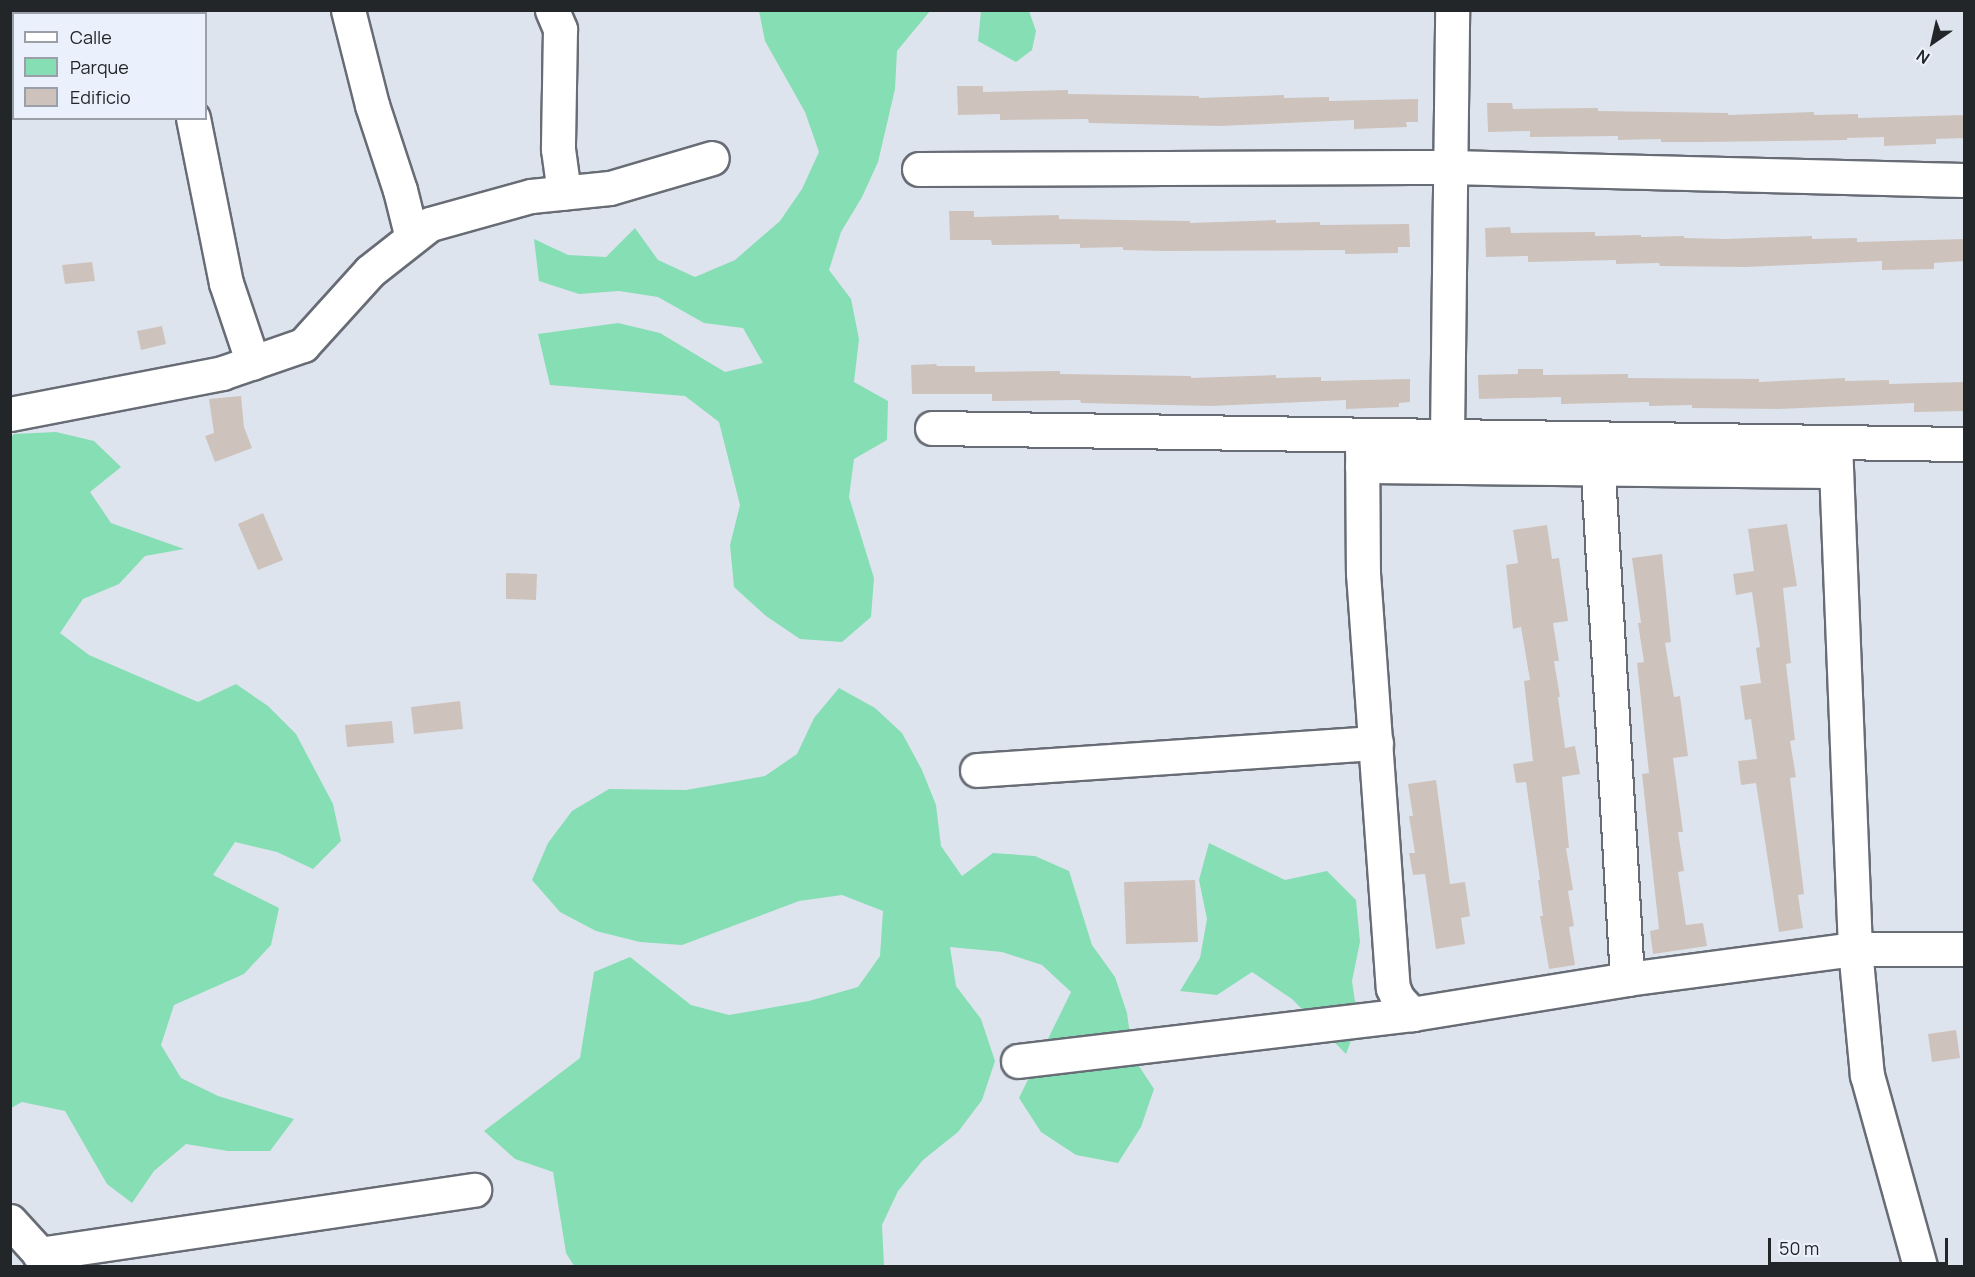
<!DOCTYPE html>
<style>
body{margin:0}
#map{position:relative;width:1975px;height:1277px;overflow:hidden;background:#dee4ee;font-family:Manrope,sans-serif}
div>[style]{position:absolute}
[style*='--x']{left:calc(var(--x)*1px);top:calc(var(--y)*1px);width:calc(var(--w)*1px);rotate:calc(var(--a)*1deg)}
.green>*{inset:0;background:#86deb4}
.building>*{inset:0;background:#cdc3bc}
.roads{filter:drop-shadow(2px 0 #676c75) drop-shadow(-2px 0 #676c75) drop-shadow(0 2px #676c75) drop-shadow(0 -2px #676c75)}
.minor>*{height:33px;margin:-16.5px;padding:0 16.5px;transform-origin:16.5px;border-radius:16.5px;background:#fff}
span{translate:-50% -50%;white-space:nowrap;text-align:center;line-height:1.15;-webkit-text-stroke:4.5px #ebf1fc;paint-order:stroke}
.frame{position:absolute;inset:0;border:12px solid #232629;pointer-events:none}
.legend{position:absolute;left:12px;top:12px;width:195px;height:108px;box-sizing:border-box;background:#ebf1fc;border:2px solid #9ba0a8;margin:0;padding:8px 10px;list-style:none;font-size:18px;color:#232629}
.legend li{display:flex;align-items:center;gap:12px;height:30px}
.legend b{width:30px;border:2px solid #9ba0a8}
.north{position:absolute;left:1903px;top:12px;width:60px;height:60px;-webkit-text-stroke:4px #ebf1fc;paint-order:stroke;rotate:214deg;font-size:16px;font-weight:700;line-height:24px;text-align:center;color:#232629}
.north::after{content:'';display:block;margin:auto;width:21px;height:27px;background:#232629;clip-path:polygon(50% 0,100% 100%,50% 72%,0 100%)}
.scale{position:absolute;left:1768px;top:1238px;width:180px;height:27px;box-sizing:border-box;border:3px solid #232629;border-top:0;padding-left:8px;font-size:18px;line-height:21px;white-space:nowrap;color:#232629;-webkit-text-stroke:4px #ebf1fc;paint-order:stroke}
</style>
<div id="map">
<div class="green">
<i style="clip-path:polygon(759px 11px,930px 11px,897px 51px,895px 89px,878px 162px,862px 197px,841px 232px,829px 270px,851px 299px,859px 339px,854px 382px,888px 401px,887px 440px,854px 459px,849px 497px,874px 578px,871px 617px,842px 642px,800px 639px,766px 616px,734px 587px,730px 545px,740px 505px,719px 422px,685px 396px,550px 385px,538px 334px,618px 323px,660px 333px,725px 372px,763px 363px,743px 328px,704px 323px,658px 297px,619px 291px,579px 294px,539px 281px,534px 239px,568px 255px,606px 257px,635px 228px,658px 260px,695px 277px,735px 260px,780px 221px,802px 189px,819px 152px,805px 112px,765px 41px)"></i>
<i style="clip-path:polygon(981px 11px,1029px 11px,1036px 31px,1032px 50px,1016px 62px,978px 41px)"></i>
<i style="clip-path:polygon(56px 432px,94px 441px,121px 467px,90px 492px,111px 523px,184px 549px,145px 556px,119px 584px,83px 599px,60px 633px,89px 655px,198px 702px,236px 684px,268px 706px,296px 734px,333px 804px,341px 841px,313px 869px,277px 852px,235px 842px,213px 875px,279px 908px,271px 945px,244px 974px,174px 1005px,161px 1045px,181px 1078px,218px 1096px,294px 1119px,270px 1151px,228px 1151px,186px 1144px,154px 1171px,132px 1203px,107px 1184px,65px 1111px,22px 1102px,11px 1108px,11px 437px,14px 434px)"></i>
<i style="clip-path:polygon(839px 688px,875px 708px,902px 733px,922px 770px,936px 805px,941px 846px,962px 876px,993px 853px,1035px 856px,1069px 871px,1092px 945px,1115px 977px,1127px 1013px,1133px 1057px,1154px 1089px,1141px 1127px,1118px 1163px,1076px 1155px,1041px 1132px,1019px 1098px,1071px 992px,1042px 965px,1002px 952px,950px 947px,956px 986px,981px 1019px,995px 1061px,982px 1100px,958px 1132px,923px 1160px,898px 1191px,882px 1225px,884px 1266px,574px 1266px,566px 1253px,553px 1172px,515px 1159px,484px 1131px,580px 1058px,594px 972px,630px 957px,691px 1005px,729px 1015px,809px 1001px,858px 987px,880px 956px,883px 911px,842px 895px,799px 901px,682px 945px,640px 942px,596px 931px,560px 912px,532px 880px,548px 843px,572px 811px,609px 789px,686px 790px,765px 776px,797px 754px,814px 718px)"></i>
<i style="clip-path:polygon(1209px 843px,1285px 880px,1327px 871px,1356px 900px,1360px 942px,1352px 981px,1358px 1022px,1346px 1054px,1292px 999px,1252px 972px,1217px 995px,1180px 991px,1200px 958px,1207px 919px,1199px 880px)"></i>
</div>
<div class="building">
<i style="clip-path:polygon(957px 86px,983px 86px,983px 92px,1068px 90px,1068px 94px,1199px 96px,1199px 98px,1284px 95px,1284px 98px,1329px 97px,1329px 101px,1418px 99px,1418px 122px,1406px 122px,1407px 127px,1354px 129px,1354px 120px,1219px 126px,1089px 123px,1088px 119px,1000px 120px,1000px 114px,958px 115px)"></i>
<i style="clip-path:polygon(1487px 103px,1512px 103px,1513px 109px,1598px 108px,1598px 111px,1728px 113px,1728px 115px,1814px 112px,1814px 115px,1858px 114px,1858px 118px,1965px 115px,1965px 138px,1936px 139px,1936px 144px,1884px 146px,1884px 137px,1847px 138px,1847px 140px,1703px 142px,1661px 142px,1661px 139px,1618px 140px,1618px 136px,1530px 137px,1530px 131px,1488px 132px)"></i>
<i style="clip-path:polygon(949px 211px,974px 211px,974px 217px,1059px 215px,1059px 219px,1190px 221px,1190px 223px,1276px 220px,1276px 223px,1320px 222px,1320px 225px,1409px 224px,1410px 247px,1398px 247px,1398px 253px,1345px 254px,1345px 250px,1165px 251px,1123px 250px,1123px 247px,1080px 248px,1080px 244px,992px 245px,991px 240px,950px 240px)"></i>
<i style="clip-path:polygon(1510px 227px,1511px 233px,1595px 232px,1595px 236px,1641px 235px,1641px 237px,1684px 236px,1684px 238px,1726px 239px,1812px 236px,1812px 239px,1857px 238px,1857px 242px,1965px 239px,1965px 261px,1934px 263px,1934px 269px,1882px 270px,1882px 261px,1746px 267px,1660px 266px,1659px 263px,1616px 264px,1616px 260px,1528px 262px,1528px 256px,1486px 257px,1485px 228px)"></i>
<i style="clip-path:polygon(92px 262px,95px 281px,65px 284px,62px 265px)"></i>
<i style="clip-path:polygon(162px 326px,166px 344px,141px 350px,137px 331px)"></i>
<i style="clip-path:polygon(936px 364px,937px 366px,975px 366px,975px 372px,1060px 371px,1060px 374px,1191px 376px,1191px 378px,1276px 375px,1276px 378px,1321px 377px,1321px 381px,1410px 379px,1410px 402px,1399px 403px,1399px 407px,1346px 409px,1346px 400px,1211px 406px,1081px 403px,1080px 400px,992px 401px,992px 394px,912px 394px,911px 365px)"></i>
<i style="clip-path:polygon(1518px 369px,1543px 369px,1543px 375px,1628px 374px,1628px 378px,1759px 379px,1759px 382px,1845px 378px,1845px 381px,1889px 380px,1889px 384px,1965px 382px,1965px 411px,1914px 412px,1914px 403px,1779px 409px,1692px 408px,1692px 405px,1649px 406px,1649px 402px,1561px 404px,1561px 397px,1479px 399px,1478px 375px,1518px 374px)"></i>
<i style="clip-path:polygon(241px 396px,244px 427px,252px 448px,215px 462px,205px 436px,214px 433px,209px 399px)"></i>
<i style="clip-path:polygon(263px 513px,283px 560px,258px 570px,238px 524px)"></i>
<i style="clip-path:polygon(1787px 524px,1797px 586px,1783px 588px,1791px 663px,1786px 664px,1795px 740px,1790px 741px,1796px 777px,1790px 778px,1804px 894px,1798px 895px,1803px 928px,1779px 932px,1756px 783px,1741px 785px,1738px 761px,1757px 759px,1751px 719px,1745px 720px,1740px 686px,1761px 683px,1756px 648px,1760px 647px,1752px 592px,1736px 595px,1733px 574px,1754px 571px,1748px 529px)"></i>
<i style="clip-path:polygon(1547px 525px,1552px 559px,1559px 558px,1568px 621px,1553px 623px,1559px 661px,1554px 661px,1560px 697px,1558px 697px,1565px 748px,1575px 746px,1580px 774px,1562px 777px,1569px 848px,1566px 848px,1573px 890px,1568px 891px,1574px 926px,1569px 927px,1575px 965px,1549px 969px,1540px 916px,1543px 916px,1538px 880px,1540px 880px,1526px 782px,1516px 783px,1513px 764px,1533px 761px,1524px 681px,1530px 680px,1521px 627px,1513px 629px,1506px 565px,1518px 563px,1513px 530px)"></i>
<i style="clip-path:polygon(1662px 554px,1671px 642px,1665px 643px,1674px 697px,1680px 696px,1688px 756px,1673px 758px,1683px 832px,1678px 832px,1684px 871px,1678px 872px,1686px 925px,1703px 923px,1707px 946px,1653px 954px,1650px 931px,1659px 929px,1642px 774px,1649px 773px,1637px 663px,1644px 662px,1638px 623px,1641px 623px,1632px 558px)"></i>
<i style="clip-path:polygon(506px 573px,537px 574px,536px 600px,506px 599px)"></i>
<i style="clip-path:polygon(460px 701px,463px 729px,414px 734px,411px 707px)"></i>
<i style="clip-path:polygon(392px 721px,394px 743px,347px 747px,345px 725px)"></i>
<i style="clip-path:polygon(1436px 780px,1450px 884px,1465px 882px,1470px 916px,1461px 918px,1465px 944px,1436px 949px,1425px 874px,1413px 875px,1409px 853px,1415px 853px,1409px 816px,1413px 816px,1408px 784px)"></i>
<i style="clip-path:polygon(1195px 880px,1198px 942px,1126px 944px,1124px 882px)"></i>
<i style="clip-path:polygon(1956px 1030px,1960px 1058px,1932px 1062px,1928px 1034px)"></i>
</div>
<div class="roads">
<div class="minor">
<i style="--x:176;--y:10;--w:4;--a:90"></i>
<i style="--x:348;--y:10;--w:98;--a:75.8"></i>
<i style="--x:372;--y:105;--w:89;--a:71.8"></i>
<i style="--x:400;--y:190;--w:49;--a:76"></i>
<i style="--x:552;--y:10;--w:21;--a:67"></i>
<i style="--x:560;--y:29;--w:120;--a:91"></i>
<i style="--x:558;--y:149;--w:44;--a:82.2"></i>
<i style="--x:193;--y:118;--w:168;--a:78.7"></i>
<i style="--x:226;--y:283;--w:84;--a:71.4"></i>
<i style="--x:919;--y:169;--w:531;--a:-0.22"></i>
<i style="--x:1450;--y:167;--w:514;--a:1.45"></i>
<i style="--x:10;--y:414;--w:216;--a:-10.9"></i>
<i style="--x:222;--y:373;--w:86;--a:-19.1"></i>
<i style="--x:303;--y:345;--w:100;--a:-47.8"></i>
<i style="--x:370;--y:271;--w:76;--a:-38.1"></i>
<i style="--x:430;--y:224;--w:105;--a:-15.5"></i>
<i style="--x:531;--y:196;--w:79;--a:-5.8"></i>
<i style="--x:610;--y:188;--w:106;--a:-16.4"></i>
<i style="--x:932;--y:428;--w:1032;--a:0.89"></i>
<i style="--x:1362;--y:435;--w:138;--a:89.6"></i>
<i style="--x:1363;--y:573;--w:416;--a:85.9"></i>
<i style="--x:1393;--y:988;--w:12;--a:66"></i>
<i style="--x:1398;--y:999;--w:21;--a:47"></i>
<i style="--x:1447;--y:436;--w:426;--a:-89.3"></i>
<i style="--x:1596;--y:438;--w:542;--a:86.72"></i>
<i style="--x:1835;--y:442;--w:507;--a:87.74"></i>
<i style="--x:1855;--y:949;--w:127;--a:84.6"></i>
<i style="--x:1867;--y:1075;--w:198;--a:74.5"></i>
<i style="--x:1362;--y:466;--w:474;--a:0.6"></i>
<i style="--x:977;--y:770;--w:400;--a:-3.9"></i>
<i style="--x:1018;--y:1061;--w:397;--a:-6.8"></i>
<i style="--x:1412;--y:1014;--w:218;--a:-9.2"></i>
<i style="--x:1627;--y:979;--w:230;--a:-7.5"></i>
<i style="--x:1855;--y:949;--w:109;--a:0"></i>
<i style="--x:10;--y:1221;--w:61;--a:47.7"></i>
<i style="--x:39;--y:1254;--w:440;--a:-8.4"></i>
</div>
</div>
<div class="frame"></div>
<ul class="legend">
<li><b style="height:8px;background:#fff"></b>Calle</li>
<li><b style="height:16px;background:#86deb4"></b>Parque</li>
<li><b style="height:16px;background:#cdc3bc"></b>Edificio</li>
</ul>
<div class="north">N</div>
<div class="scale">50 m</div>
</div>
